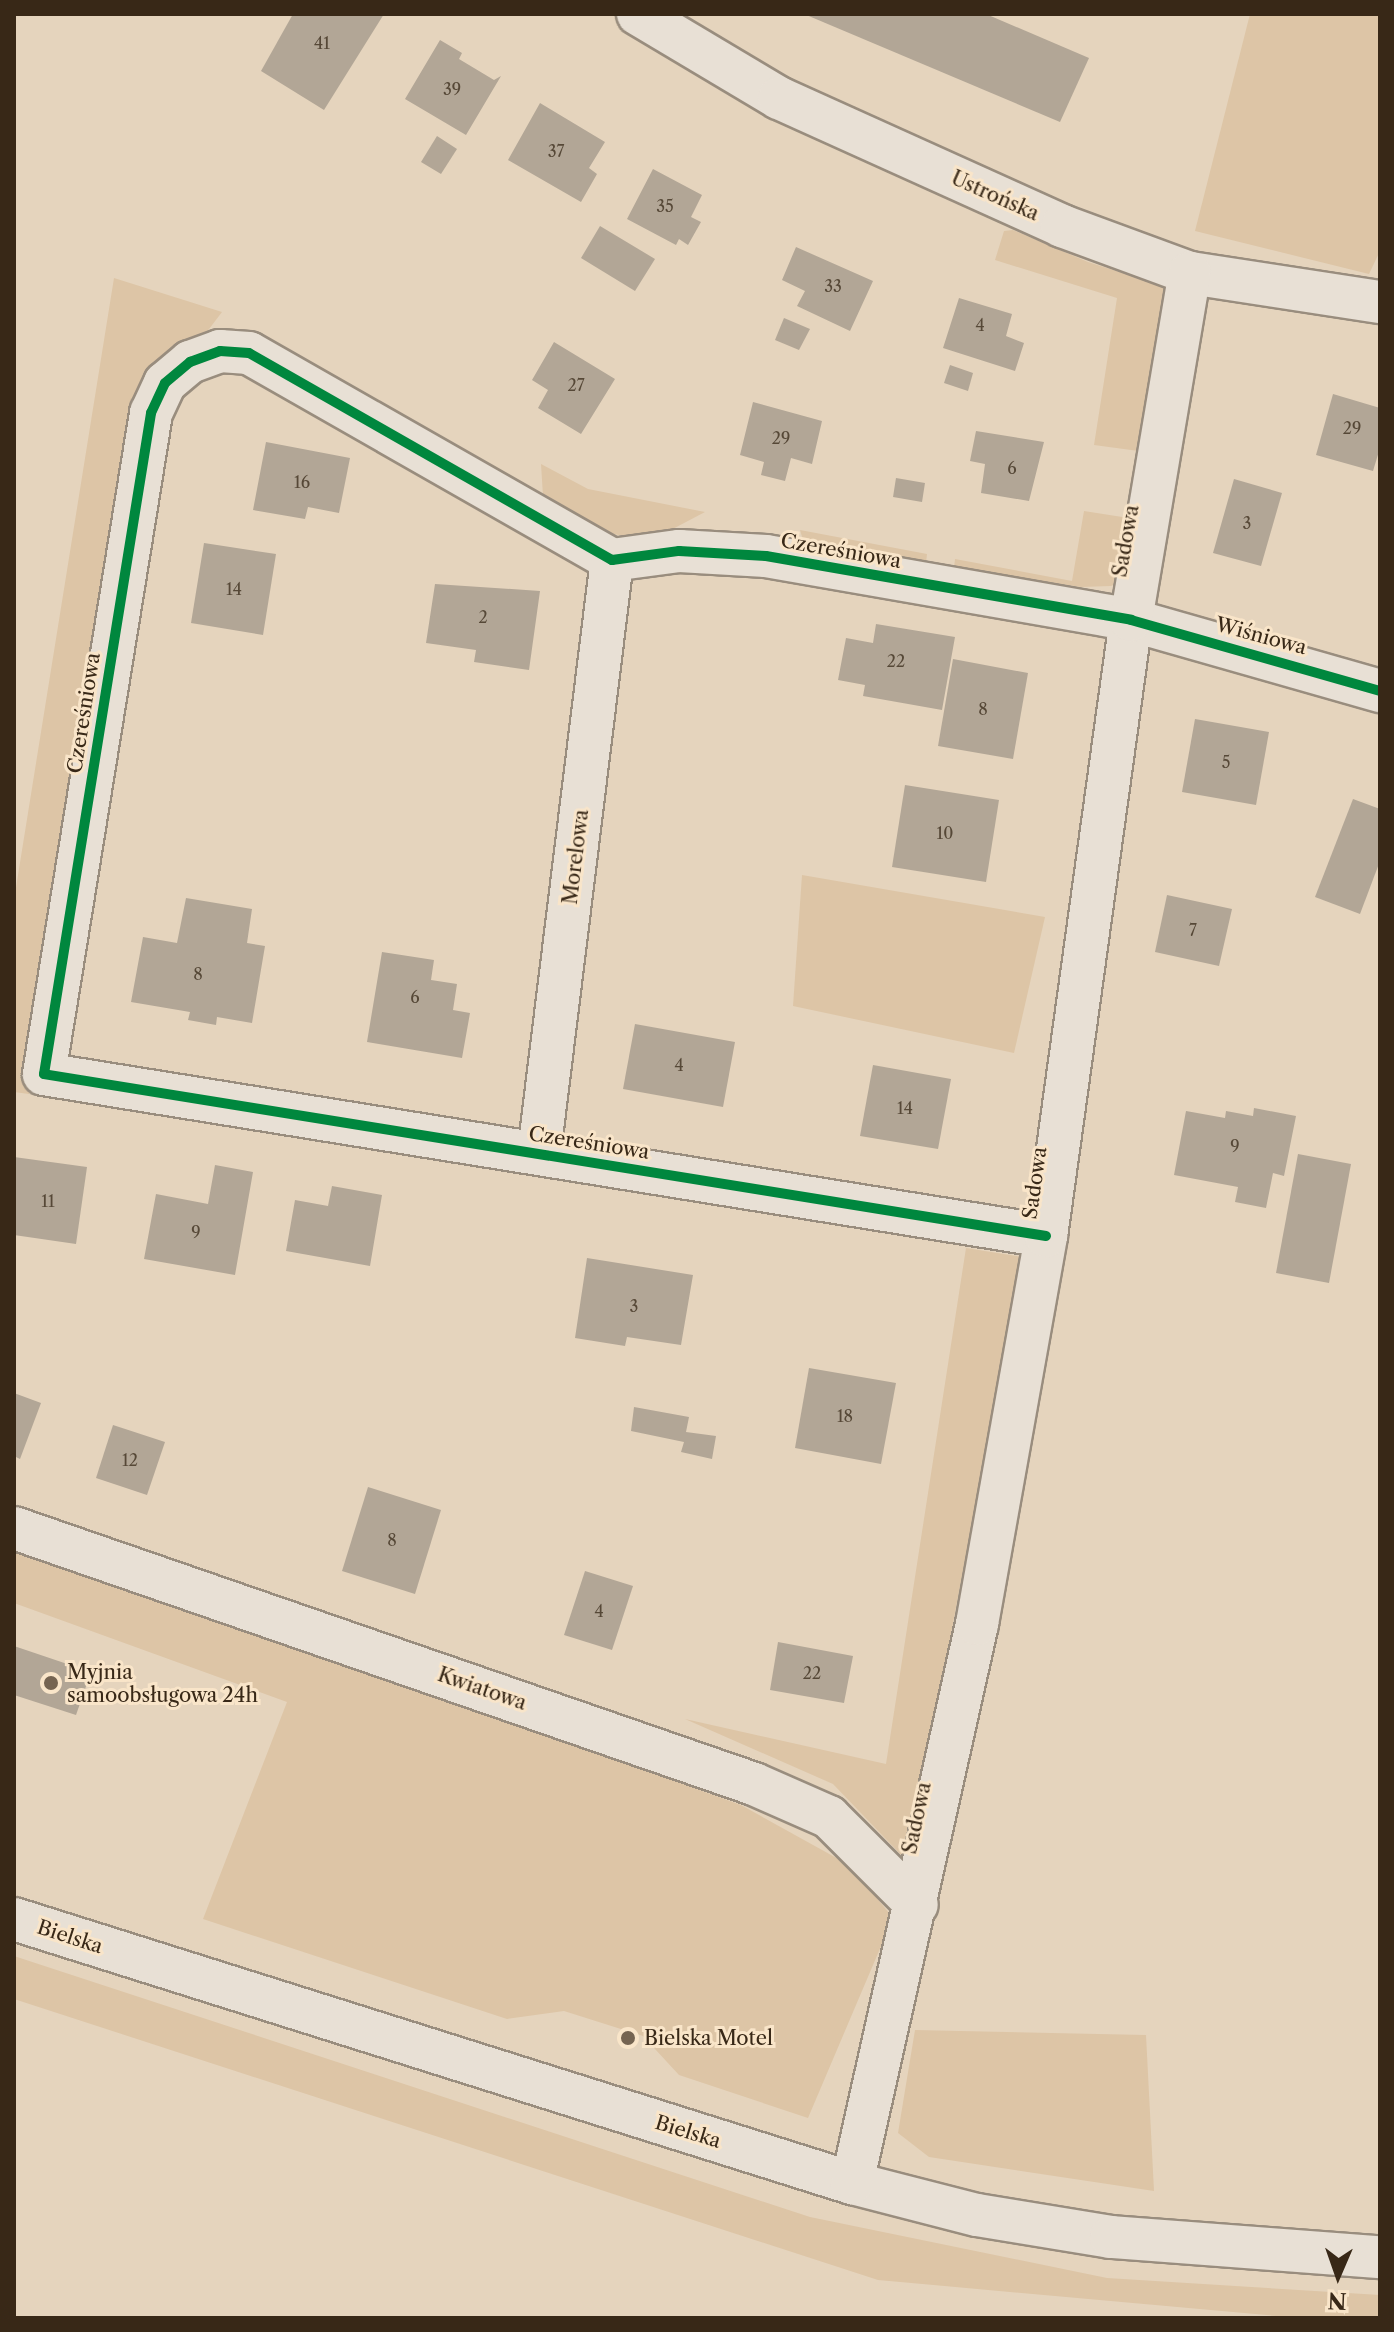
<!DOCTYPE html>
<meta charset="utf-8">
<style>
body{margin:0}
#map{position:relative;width:1394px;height:2332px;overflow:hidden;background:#e5d4bd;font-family:"Libre Caslon Text",serif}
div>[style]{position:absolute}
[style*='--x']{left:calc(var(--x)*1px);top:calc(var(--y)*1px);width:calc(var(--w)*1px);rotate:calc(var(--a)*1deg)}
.green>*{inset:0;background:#ddc5a6}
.building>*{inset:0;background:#b2a696}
.roads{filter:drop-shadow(2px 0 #998d7e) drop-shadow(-2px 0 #998d7e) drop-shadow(0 2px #998d7e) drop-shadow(0 -2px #998d7e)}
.minor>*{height:42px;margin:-21px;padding:0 21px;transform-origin:21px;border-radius:21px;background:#e8e0d5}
.cycleway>*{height:10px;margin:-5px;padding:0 5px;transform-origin:5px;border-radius:5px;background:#00873e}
.dots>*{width:22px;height:22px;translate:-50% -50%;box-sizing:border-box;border:4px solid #f9e5c9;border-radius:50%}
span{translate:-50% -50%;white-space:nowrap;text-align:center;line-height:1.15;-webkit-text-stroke:6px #f9e5c9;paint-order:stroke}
.number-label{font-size:16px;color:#564837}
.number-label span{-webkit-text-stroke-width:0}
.street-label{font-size:20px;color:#382817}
.poi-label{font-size:20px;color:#382817}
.left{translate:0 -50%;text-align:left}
.frame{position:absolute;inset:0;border:16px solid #382817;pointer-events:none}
.north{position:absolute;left:1298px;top:2236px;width:80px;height:80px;-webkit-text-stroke:6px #f9e5c9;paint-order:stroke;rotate:182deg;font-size:22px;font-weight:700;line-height:32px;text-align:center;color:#382817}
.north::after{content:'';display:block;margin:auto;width:28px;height:36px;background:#382817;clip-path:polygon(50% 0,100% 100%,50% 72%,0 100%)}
</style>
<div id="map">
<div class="green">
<i style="clip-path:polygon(1250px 14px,1380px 14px,1380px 251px,1369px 274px,1195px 231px)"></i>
<i style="clip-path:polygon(1013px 230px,1088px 262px,1170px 288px,1146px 452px,1094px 445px,1117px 298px,995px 260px,1004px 231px)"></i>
<i style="clip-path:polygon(114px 278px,222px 312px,203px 337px,140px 393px,29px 1094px,14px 1092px,14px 900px)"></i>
<i style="clip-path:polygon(541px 464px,588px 489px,705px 512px,667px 532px,623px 536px,592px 529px,559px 516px,543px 496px)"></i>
<i style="clip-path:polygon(1084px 511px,1135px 519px,1124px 580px,1111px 586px,1081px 587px,954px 568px,955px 559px,1072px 581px)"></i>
<i style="clip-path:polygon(800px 530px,927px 554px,926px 563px,803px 540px)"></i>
<i style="clip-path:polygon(802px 875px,1045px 917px,1014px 1053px,793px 1006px)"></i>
<i style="clip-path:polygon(966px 1248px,1022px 1257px,908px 1862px,833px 1784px,685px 1719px,886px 1764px)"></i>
<i style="clip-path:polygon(14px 1543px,741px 1805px,851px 1866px,893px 1918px,808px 2118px,679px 2075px,643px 2036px,564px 2011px,507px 2019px,203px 1919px,287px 1702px,14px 1603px)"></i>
<i style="clip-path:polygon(14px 1956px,810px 2217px,1107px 2278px,1380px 2295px,1380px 2318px,1299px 2318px,878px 2280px,14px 1999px)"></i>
<i style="clip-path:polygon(915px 2030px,1146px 2035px,1154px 2191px,929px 2157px,898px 2133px)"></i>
</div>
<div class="building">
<i style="clip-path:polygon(293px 14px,384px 14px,324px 110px,261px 71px)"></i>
<i style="clip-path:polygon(804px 14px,986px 14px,1089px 58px,1060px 122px)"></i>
<i style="clip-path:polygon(440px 40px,462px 53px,459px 59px,494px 80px,501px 76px,466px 135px,405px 99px)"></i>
<i style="clip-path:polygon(540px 103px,605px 142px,589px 168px,597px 174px,581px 202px,508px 160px)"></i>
<i style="clip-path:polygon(437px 136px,457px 149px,441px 174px,421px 162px)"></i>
<i style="clip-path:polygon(653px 169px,702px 195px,691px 217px,701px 222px,688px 245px,679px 239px,676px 245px,627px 219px)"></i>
<i style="clip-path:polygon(600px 226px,655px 259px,635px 291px,581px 258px)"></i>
<i style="clip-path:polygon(796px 247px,873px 281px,850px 331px,797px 306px,805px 291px,782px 280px)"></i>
<i style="clip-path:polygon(959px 298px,1012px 314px,1006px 336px,1024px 343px,1015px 371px,943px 348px)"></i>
<i style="clip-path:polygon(784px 318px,810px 329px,799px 350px,775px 340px)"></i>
<i style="clip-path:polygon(554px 342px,615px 379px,581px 434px,538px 408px,548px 390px,532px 380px)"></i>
<i style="clip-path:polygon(950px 365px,973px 373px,968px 391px,944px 383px)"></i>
<i style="clip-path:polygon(1333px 394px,1380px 408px,1380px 448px,1373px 471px,1316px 455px)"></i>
<i style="clip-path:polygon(753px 402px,822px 421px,812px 464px,791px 458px,785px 481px,761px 475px,764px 462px,740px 455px)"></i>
<i style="clip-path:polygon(976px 431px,1044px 442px,1029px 501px,981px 493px,985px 464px,970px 461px)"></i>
<i style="clip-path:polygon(266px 442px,350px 458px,339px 513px,308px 507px,305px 519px,253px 510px)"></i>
<i style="clip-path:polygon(896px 478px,925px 483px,922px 502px,893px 497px)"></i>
<i style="clip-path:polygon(1234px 479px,1282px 493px,1261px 566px,1213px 553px)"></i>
<i style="clip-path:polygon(204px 543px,276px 554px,263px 635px,191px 623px)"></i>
<i style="clip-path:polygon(435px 584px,540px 591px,529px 670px,474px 662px,476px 650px,426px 643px)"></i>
<i style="clip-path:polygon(876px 624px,955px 637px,942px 710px,863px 696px,865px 685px,838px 680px,846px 638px,873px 643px)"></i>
<i style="clip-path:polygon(953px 659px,1028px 673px,1013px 759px,938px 746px)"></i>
<i style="clip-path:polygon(1195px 719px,1269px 732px,1256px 805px,1182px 792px)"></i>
<i style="clip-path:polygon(905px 785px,999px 800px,986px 882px,892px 867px)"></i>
<i style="clip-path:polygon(1353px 799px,1380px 809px,1380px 861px,1360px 914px,1315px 897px)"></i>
<i style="clip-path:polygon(1167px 895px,1232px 909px,1219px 966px,1155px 952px)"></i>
<i style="clip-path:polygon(186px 898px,252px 909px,247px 943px,265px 946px,252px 1023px,217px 1017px,216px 1025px,188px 1020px,190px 1012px,131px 1002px,143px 937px,177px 943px)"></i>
<i style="clip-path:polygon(382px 952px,434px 960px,431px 980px,457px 984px,453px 1010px,470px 1013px,462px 1058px,367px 1042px)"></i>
<i style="clip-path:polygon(635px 1024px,735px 1042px,723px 1107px,623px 1089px)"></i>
<i style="clip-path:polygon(873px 1065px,951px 1079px,938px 1149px,860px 1136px)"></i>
<i style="clip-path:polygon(1254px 1108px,1296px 1116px,1284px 1176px,1273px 1173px,1266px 1208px,1235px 1202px,1238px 1187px,1174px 1175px,1186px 1111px,1225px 1118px,1226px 1111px,1253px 1116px)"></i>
<i style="clip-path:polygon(1298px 1154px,1351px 1164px,1329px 1283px,1276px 1273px)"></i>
<i style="clip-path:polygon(14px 1157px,87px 1167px,76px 1244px,14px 1235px)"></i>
<i style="clip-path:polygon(215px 1165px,253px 1172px,235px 1275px,144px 1259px,156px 1194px,208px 1204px)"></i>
<i style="clip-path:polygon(332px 1186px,382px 1195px,370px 1266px,286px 1251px,295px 1200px,328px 1206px)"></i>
<i style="clip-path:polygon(587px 1258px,693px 1275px,681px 1345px,627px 1337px,625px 1346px,575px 1338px)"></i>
<i style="clip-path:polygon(809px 1368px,896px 1383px,881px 1464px,795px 1448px)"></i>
<i style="clip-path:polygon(14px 1393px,41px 1403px,20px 1459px,14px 1456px)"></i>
<i style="clip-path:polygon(634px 1407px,689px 1417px,686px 1432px,716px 1436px,712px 1459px,681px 1452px,684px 1442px,631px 1431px)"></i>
<i style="clip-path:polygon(113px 1425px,165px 1442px,147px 1495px,96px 1478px)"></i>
<i style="clip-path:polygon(368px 1487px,441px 1510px,415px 1594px,342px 1571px)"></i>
<i style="clip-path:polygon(585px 1571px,633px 1586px,612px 1650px,564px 1635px)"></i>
<i style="clip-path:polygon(778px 1642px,853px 1656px,844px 1703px,770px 1690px)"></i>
<i style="clip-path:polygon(14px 1646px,91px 1672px,76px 1715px,14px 1695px)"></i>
</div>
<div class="roads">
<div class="minor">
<i style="--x:638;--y:14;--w:164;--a:30.8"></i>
<i style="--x:779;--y:98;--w:311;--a:24.3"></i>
<i style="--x:1062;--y:226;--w:136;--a:20.2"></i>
<i style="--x:1190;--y:273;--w:192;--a:8.7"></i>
<i style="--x:539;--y:1153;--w:597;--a:-82.98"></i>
<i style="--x:1046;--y:1236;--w:1015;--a:-170.82"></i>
<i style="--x:44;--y:1074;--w:670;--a:-80.8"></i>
<i style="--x:151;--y:413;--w:33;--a:-65"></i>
<i style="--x:165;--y:383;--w:33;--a:-40"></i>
<i style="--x:190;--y:362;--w:32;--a:-20"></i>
<i style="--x:220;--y:351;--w:29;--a:4"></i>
<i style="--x:249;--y:353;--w:418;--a:29.7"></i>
<i style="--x:612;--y:560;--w:68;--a:-7.7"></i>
<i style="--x:679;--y:551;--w:87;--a:3.3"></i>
<i style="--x:766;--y:556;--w:371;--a:9.9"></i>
<i style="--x:1131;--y:620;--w:259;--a:15.9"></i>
<i style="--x:14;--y:1528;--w:783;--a:19.08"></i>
<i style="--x:754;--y:1784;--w:82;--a:23.7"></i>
<i style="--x:829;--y:1817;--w:124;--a:45"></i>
<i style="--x:14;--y:1919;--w:879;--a:17.49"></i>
<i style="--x:852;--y:2183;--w:129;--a:14.4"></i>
<i style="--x:977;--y:2215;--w:136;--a:9.3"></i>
<i style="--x:1111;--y:2237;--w:270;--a:4.3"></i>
<i style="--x:852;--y:2183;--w:573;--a:-77.4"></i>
<i style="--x:977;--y:1624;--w:394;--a:-79.9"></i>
<i style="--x:1046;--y:1236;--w:622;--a:-82.14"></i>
<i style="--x:1131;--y:620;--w:352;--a:-80.4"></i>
</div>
</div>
<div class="cycleway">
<i style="--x:1046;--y:1236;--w:1015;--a:-170.82"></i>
<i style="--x:44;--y:1074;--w:670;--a:-80.8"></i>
<i style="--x:151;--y:413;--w:33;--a:-65"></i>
<i style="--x:165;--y:383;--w:33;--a:-40"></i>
<i style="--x:190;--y:362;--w:32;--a:-20"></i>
<i style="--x:220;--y:351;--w:29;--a:4"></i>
<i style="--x:249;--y:353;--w:418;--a:29.7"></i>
<i style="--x:612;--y:560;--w:68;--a:-7.7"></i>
<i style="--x:679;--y:551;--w:87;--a:3.3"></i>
<i style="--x:766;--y:556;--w:371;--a:9.9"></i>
<i style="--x:1131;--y:620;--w:259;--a:15.9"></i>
</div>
<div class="dots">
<i style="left:51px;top:1683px;background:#756451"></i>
<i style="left:628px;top:2038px;background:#756451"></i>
</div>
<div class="number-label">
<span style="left:322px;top:43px">41</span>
<span style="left:452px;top:89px">39</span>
<span style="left:556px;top:151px">37</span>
<span style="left:665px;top:206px">35</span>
<span style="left:833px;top:286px">33</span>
<span style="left:980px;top:325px">4</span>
<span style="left:576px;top:385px">27</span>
<span style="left:1352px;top:428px">29</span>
<span style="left:781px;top:438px">29</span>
<span style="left:1012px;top:468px">6</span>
<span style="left:302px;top:482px">16</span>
<span style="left:1247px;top:523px">3</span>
<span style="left:234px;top:589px">14</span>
<span style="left:483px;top:617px">2</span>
<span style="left:896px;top:661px">22</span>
<span style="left:983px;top:709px">8</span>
<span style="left:1226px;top:762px">5</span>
<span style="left:945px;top:833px">10</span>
<span style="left:1193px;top:930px">7</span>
<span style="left:198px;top:974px">8</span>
<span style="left:415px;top:997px">6</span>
<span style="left:679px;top:1065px">4</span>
<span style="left:905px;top:1108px">14</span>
<span style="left:1235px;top:1146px">9</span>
<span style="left:48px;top:1201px">11</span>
<span style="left:196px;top:1232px">9</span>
<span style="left:634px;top:1306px">3</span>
<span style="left:845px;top:1416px">18</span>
<span style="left:130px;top:1460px">12</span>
<span style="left:392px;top:1540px">8</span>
<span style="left:599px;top:1611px">4</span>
<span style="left:812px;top:1673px">22</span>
</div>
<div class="street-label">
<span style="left:995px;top:196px;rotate:24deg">Ustrońska</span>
<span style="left:1126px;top:541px;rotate:-80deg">Sadowa</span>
<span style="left:841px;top:551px;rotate:10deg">Czereśniowa</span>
<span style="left:1261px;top:636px;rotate:15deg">Wiśniowa</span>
<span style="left:84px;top:713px;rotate:-81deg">Czereśniowa</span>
<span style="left:576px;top:857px;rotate:-83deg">Morelowa</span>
<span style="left:589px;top:1143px;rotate:9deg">Czereśniowa</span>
<span style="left:1035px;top:1183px;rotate:-82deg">Sadowa</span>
<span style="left:482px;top:1689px;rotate:19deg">Kwiatowa</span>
<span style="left:917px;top:1818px;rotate:-78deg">Sadowa</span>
<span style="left:70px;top:1937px;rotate:18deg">Bielska</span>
<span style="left:688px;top:2132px;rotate:17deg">Bielska</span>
</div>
<div class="poi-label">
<span class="left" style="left:67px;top:1684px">Myjnia<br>samoobsługowa 24h</span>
<span class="left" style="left:644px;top:2038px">Bielska Motel</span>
</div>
<div class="frame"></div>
<div class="north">N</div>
</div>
